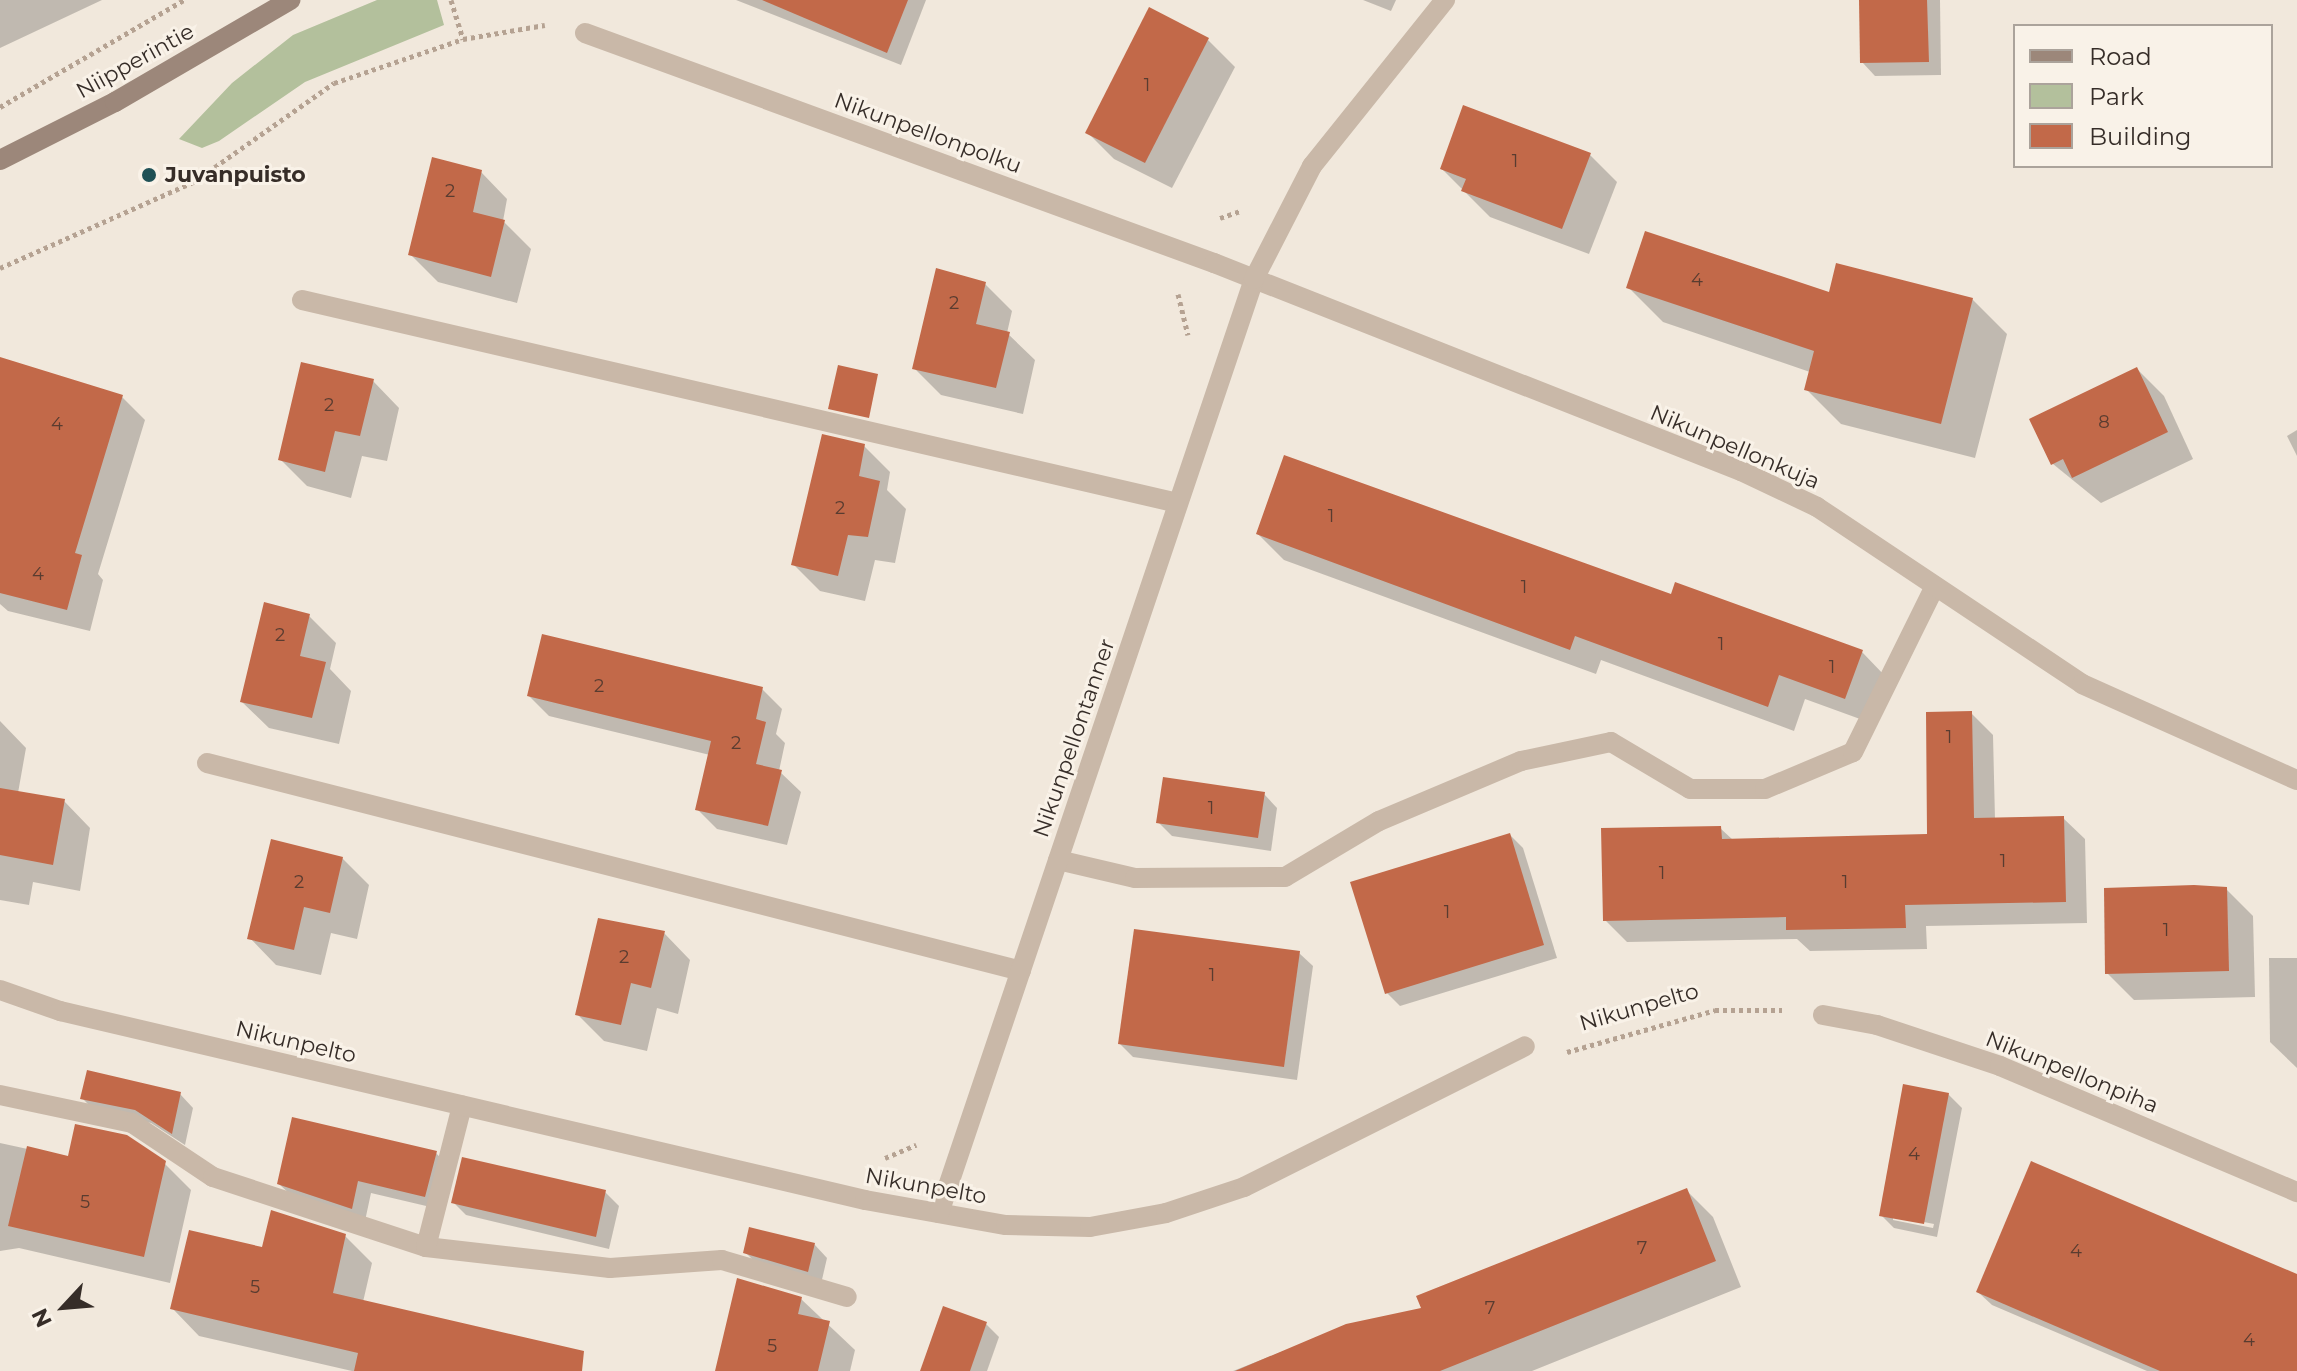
<!DOCTYPE html>
<style>
body{margin:0}
#map{position:relative;width:2297px;height:1371px;overflow:hidden;background:#f1e8dc;font-family:Montserrat,sans-serif}
div>[style]{position:absolute}
[style*='--x']{left:calc(var(--x)*1px);top:calc(var(--y)*1px);width:calc(var(--w)*1px);rotate:calc(var(--a)*1deg)}
.green>*{inset:0;background:#b3c09c}
.shadow>*{inset:0;background:#0003}
.building>*{inset:0;background:#c26949}
.path>*{height:5px;margin-top:-2.5px;transform-origin:0;background:repeating-linear-gradient(90deg,#b5a292 0 4px,transparent 0 8px)}
.lane>*{height:20px;margin:-10px;padding:0 10px;transform-origin:10px;border-radius:10px;background:#c9b8a8}
.street>*{height:20px;margin:-10px;padding:0 10px;transform-origin:10px;border-radius:10px;background:#c9b8a8}
.secondary>*{height:20px;margin:-10px;padding:0 10px;transform-origin:10px;border-radius:10px;background:#9c877a}
.dots>*{width:22px;height:22px;translate:-50% -50%;box-sizing:border-box;border:4px solid #f9f2e8;border-radius:50%}
span{translate:-50% -50%;white-space:nowrap;text-align:center;line-height:1.15;-webkit-text-stroke:6px #f9f2e8;paint-order:stroke}
.number-label{font-size:18px;color:#593c30}
.number-label span{-webkit-text-stroke-width:0}
.street-label{font-size:22px;color:#362d28}
.poi-label{font-size:22px;color:#362d28;font-weight:700}
.left{translate:0 -50%;text-align:left}
.legend{position:absolute;left:2013px;top:24px;width:260px;height:144px;box-sizing:border-box;background:#f9f2e8;border:2px solid #aba39b;margin:0;padding:10px 14px;list-style:none;font-size:24px;color:#362d28}
.legend li{display:flex;align-items:center;gap:16px;height:40px}
.legend b{width:40px;border:2px solid #aba39b}
.north{position:absolute;left:24px;top:1267px;width:80px;height:80px;-webkit-text-stroke:6px #f9f2e8;paint-order:stroke;rotate:244deg;font-size:22px;font-weight:700;line-height:32px;text-align:center;color:#362d28}
.north::after{content:'';display:block;margin:auto;width:28px;height:36px;background:#362d28;clip-path:polygon(50% 0,100% 100%,50% 72%,0 100%)}
</style>
<div id="map">
<div class="green">
<i style="clip-path:polygon(377px 0,437px 0,444px 25px,305px 82px,219px 141px,202px 148px,179px 139px,232px 83px,293px 35px)"></i>
</div>
<div class="shadow">
<i style="clip-path:polygon(0 0,102px 0,0 48px)"></i>
<i style="clip-path:polygon(736px 0,926px 0,901px 65px)"></i>
<i style="clip-path:polygon(1363px 0,1396px 0,1391px 11px)"></i>
<i style="clip-path:polygon(1861px 0,1940px 0,1941px 75px,1875px 76px,1862px 62px)"></i>
<i style="clip-path:polygon(1208px 40px,1235px 67px,1172px 188px,1114px 159px,1087px 132px)"></i>
<i style="clip-path:polygon(1590px 155px,1617px 182px,1589px 254px,1490px 217px,1442px 169px)"></i>
<i style="clip-path:polygon(481px 172px,507px 199px,503px 221px,531px 249px,517px 303px,438px 282px,411px 255px)"></i>
<i style="clip-path:polygon(985px 284px,1012px 311px,1007px 333px,1035px 360px,1023px 414px,941px 395px,914px 368px)"></i>
<i style="clip-path:polygon(1628px 287px,1972px 299px,2007px 334px,1975px 458px,1841px 424px,1806px 389px,1810px 372px,1663px 322px)"></i>
<i style="clip-path:polygon(0 359px,122px 397px,145px 420px,98px 574px,103px 580px,90px 631px,8px 611px,0 604px)"></i>
<i style="clip-path:polygon(2137px 369px,2164px 396px,2193px 459px,2101px 503px,2053px 464px,2031px 420px)"></i>
<i style="clip-path:polygon(373px 381px,399px 408px,387px 461px,362px 456px,351px 498px,307px 486px,280px 459px)"></i>
<i style="clip-path:polygon(2297px 430px,2297px 456px,2287px 436px)"></i>
<i style="clip-path:polygon(864px 446px,890px 472px,887px 490px,906px 509px,895px 563px,875px 560px,865px 601px,820px 591px,793px 564px)"></i>
<i style="clip-path:polygon(1258px 534px,1672px 596px,1862px 652px,1887px 678px,1871px 723px,1805px 699px,1794px 731px,1601px 660px,1596px 674px,1284px 560px)"></i>
<i style="clip-path:polygon(309px 616px,336px 643px,330px 669px,351px 691px,339px 744px,269px 728px,242px 702px)"></i>
<i style="clip-path:polygon(762px 689px,782px 709px,776px 734px,785px 743px,779px 771px,801px 792px,787px 845px,717px 829px,697px 809px,710px 755px,549px 716px,529px 696px)"></i>
<i style="clip-path:polygon(1971px 713px,1993px 735px,1995px 819px,2063px 818px,2085px 839px,2087px 923px,1926px 926px,1927px 949px,1810px 951px,1797px 939px,1627px 942px,1605px 920px,1720px 828px,1733px 840px,1929px 836px)"></i>
<i style="clip-path:polygon(0 721px,26px 748px,18px 793px,64px 801px,90px 828px,80px 891px,33px 882px,29px 905px,0 900px)"></i>
<i style="clip-path:polygon(1264px 794px,1277px 808px,1271px 851px,1172px 836px,1158px 822px)"></i>
<i style="clip-path:polygon(1510px 835px,1523px 848px,1557px 958px,1400px 1006px,1387px 993px)"></i>
<i style="clip-path:polygon(342px 858px,369px 885px,357px 939px,331px 933px,321px 975px,276px 965px,250px 938px)"></i>
<i style="clip-path:polygon(2226px 889px,2253px 916px,2255px 997px,2134px 1000px,2107px 973px)"></i>
<i style="clip-path:polygon(664px 933px,690px 960px,678px 1014px,657px 1008px,647px 1051px,604px 1041px,577px 1014px)"></i>
<i style="clip-path:polygon(1299px 953px,1313px 966px,1297px 1080px,1133px 1057px,1120px 1044px)"></i>
<i style="clip-path:polygon(2269px 958px,2297px 958px,2297px 1068px,2270px 1042px)"></i>
<i style="clip-path:polygon(180px 1094px,193px 1108px,185px 1145px,151px 1123px,96px 1112px,82px 1098px)"></i>
<i style="clip-path:polygon(evenodd,1948px 1094px,1962px 1108px,1937px 1237px,1894px 1228px,1881px 1215px,1948px 1094px,1893px 1216px,1934px 1224px,1933px 1228px,1893px 1220px,1893px 1216px)"></i>
<i style="clip-path:polygon(0 1143px,69px 1158px,164px 1163px,191px 1190px,170px 1283px,19px 1248px,0 1251px)"></i>
<i style="clip-path:polygon(436px 1153px,449px 1167px,439px 1209px,371px 1193px,365px 1221px,293px 1197px,279px 1184px)"></i>
<i style="clip-path:polygon(1686px 1190px,1713px 1217px,1741px 1287px,1532px 1371px,1233px 1371px,1347px 1326px,1424px 1309px)"></i>
<i style="clip-path:polygon(605px 1192px,619px 1206px,609px 1249px,466px 1215px,453px 1202px)"></i>
<i style="clip-path:polygon(345px 1236px,372px 1263px,363px 1302px,545px 1371px,352px 1371px,199px 1336px,173px 1309px,264px 1249px)"></i>
<i style="clip-path:polygon(814px 1244px,827px 1258px,821px 1284px,759px 1266px,745px 1252px)"></i>
<i style="clip-path:polygon(2297px 1276px,2297px 1371px,2147px 1371px,1992px 1305px,1978px 1292px)"></i>
<i style="clip-path:polygon(801px 1299px,855px 1350px,850px 1371px,717px 1371px)"></i>
<i style="clip-path:polygon(986px 1324px,999px 1337px,987px 1371px,923px 1371px)"></i>
</div>
<div class="building">
<i style="clip-path:polygon(762px 0,908px 0,887px 53px)"></i>
<i style="clip-path:polygon(1859px 0,1927px 0,1929px 62px,1860px 63px)"></i>
<i style="clip-path:polygon(1149px 7px,1209px 38px,1145px 163px,1085px 133px)"></i>
<i style="clip-path:polygon(1463px 105px,1591px 153px,1562px 229px,1461px 191px,1466px 179px,1440px 169px)"></i>
<i style="clip-path:polygon(432px 157px,482px 170px,473px 212px,505px 220px,491px 277px,408px 255px)"></i>
<i style="clip-path:polygon(1645px 231px,1829px 292px,1836px 263px,1973px 298px,1941px 424px,1804px 390px,1814px 351px,1626px 288px)"></i>
<i style="clip-path:polygon(936px 268px,986px 282px,976px 324px,1010px 332px,996px 388px,912px 369px)"></i>
<i style="clip-path:polygon(0 357px,123px 395px,75px 553px,82px 555px,67px 610px,0 593px)"></i>
<i style="clip-path:polygon(301px 362px,374px 379px,360px 436px,335px 431px,325px 472px,278px 460px)"></i>
<i style="clip-path:polygon(838px 365px,878px 374px,869px 418px,828px 409px)"></i>
<i style="clip-path:polygon(2137px 367px,2168px 432px,2072px 478px,2063px 459px,2051px 465px,2029px 419px)"></i>
<i style="clip-path:polygon(822px 434px,865px 444px,859px 476px,880px 481px,868px 537px,848px 535px,838px 576px,791px 565px)"></i>
<i style="clip-path:polygon(1284px 455px,1671px 594px,1675px 582px,1863px 650px,1845px 699px,1779px 675px,1768px 707px,1575px 636px,1570px 650px,1256px 534px)"></i>
<i style="clip-path:polygon(264px 602px,310px 614px,300px 656px,326px 662px,312px 718px,240px 702px)"></i>
<i style="clip-path:polygon(542px 634px,763px 687px,756px 719px,766px 722px,756px 764px,782px 770px,768px 826px,695px 810px,711px 741px,527px 696px)"></i>
<i style="clip-path:polygon(1972px 711px,1974px 818px,2064px 816px,2066px 902px,1905px 905px,1906px 928px,1786px 930px,1786px 917px,1603px 921px,1601px 828px,1721px 826px,1722px 839px,1927px 834px,1926px 712px)"></i>
<i style="clip-path:polygon(1163px 777px,1265px 792px,1258px 838px,1156px 823px)"></i>
<i style="clip-path:polygon(0 788px,65px 799px,53px 865px,0 855px)"></i>
<i style="clip-path:polygon(1510px 833px,1544px 945px,1385px 994px,1350px 882px)"></i>
<i style="clip-path:polygon(271px 839px,343px 857px,330px 913px,304px 907px,294px 950px,247px 939px)"></i>
<i style="clip-path:polygon(2194px 885px,2227px 887px,2229px 971px,2105px 974px,2104px 888px)"></i>
<i style="clip-path:polygon(598px 918px,665px 931px,651px 988px,631px 983px,621px 1025px,575px 1015px)"></i>
<i style="clip-path:polygon(1134px 929px,1300px 951px,1284px 1067px,1118px 1044px)"></i>
<i style="clip-path:polygon(87px 1070px,181px 1092px,172px 1134px,135px 1110px,80px 1099px)"></i>
<i style="clip-path:polygon(1903px 1084px,1949px 1093px,1924px 1224px,1879px 1216px)"></i>
<i style="clip-path:polygon(292px 1117px,437px 1151px,425px 1197px,358px 1181px,352px 1209px,277px 1184px)"></i>
<i style="clip-path:polygon(75px 1124px,127px 1135px,166px 1161px,144px 1257px,8px 1226px,27px 1146px,68px 1156px)"></i>
<i style="clip-path:polygon(462px 1157px,606px 1190px,596px 1237px,451px 1203px)"></i>
<i style="clip-path:polygon(2031px 1161px,2297px 1274px,2297px 1371px,2160px 1371px,1976px 1292px)"></i>
<i style="clip-path:polygon(1687px 1188px,1716px 1261px,1440px 1371px,1235px 1371px,1346px 1324px,1421px 1308px,1416px 1296px)"></i>
<i style="clip-path:polygon(271px 1210px,346px 1234px,333px 1293px,584px 1351px,582px 1371px,354px 1371px,358px 1353px,170px 1309px,189px 1230px,262px 1247px)"></i>
<i style="clip-path:polygon(749px 1227px,815px 1243px,808px 1272px,743px 1253px)"></i>
<i style="clip-path:polygon(737px 1278px,802px 1297px,798px 1314px,830px 1321px,818px 1371px,715px 1371px)"></i>
<i style="clip-path:polygon(943px 1306px,987px 1322px,970px 1371px,920px 1371px)"></i>
</div>
<div class="path">
<i style="--x:451;--y:0;--w:41;--a:72.9"></i>
<i style="--x:0;--y:107;--w:213;--a:-30.2"></i>
<i style="--x:1220;--y:218;--w:21;--a:-19"></i>
<i style="--x:0;--y:268;--w:214;--a:-24"></i>
<i style="--x:195;--y:181;--w:170;--a:-35.2"></i>
<i style="--x:334;--y:83;--w:136;--a:-18.8"></i>
<i style="--x:463;--y:39;--w:83;--a:-9.7"></i>
<i style="--x:1178;--y:294;--w:42;--a:76.3"></i>
<i style="--x:1567;--y:1052;--w:154;--a:-15.8"></i>
<i style="--x:1715;--y:1010;--w:67;--a:0"></i>
<i style="--x:885;--y:1158;--w:34;--a:-23"></i>
</div>
<div class="lane">
<i style="--x:302;--y:300;--w:899;--a:13.05"></i>
<i style="--x:207;--y:763;--w:840;--a:14.33"></i>
<i style="--x:1058;--y:860;--w:79;--a:13.2"></i>
<i style="--x:1135;--y:878;--w:150;--a:-0.4"></i>
<i style="--x:1285;--y:877;--w:109;--a:-30.8"></i>
<i style="--x:1379;--y:821;--w:154;--a:-22.9"></i>
<i style="--x:1521;--y:761;--w:92;--a:-11.9"></i>
<i style="--x:1611;--y:742;--w:92;--a:30.7"></i>
<i style="--x:1690;--y:789;--w:75;--a:0"></i>
<i style="--x:1765;--y:789;--w:95;--a:-22.8"></i>
<i style="--x:1853;--y:752;--w:185;--a:-63.7"></i>
<i style="--x:0;--y:1095;--w:135;--a:12"></i>
<i style="--x:132;--y:1123;--w:97;--a:33.7"></i>
<i style="--x:213;--y:1177;--w:224;--a:18.2"></i>
<i style="--x:426;--y:1247;--w:185;--a:6.5"></i>
<i style="--x:610;--y:1268;--w:112;--a:-4.1"></i>
<i style="--x:722;--y:1260;--w:130;--a:16.5"></i>
<i style="--x:426;--y:1247;--w:146;--a:-75.7"></i>
</div>
<div class="street">
<i style="--x:585;--y:33;--w:670;--a:20.09"></i>
<i style="--x:1214;--y:263;--w:567;--a:21.54"></i>
<i style="--x:1741;--y:471;--w:84;--a:25.3"></i>
<i style="--x:1817;--y:507;--w:319;--a:33.7"></i>
<i style="--x:2082;--y:684;--w:235;--a:24.1"></i>
<i style="--x:0;--y:990;--w:64;--a:19.3"></i>
<i style="--x:60;--y:1011;--w:827;--a:13.21"></i>
<i style="--x:865;--y:1200;--w:143;--a:10.1"></i>
<i style="--x:1006;--y:1225;--w:84;--a:1.4"></i>
<i style="--x:1090;--y:1227;--w:77;--a:-10.4"></i>
<i style="--x:1166;--y:1213;--w:82;--a:-18.4"></i>
<i style="--x:1244;--y:1187;--w:314;--a:-26.6"></i>
<i style="--x:1823;--y:1015;--w:55;--a:10.5"></i>
<i style="--x:1877;--y:1025;--w:130;--a:18.4"></i>
<i style="--x:2000;--y:1066;--w:323;--a:23"></i>
<i style="--x:939;--y:1213;--w:986;--a:-71.36"></i>
<i style="--x:1254;--y:279;--w:127;--a:-62.8"></i>
<i style="--x:1312;--y:166;--w:213;--a:-51.3"></i>
</div>
<div class="secondary">
<i style="--x:0;--y:160;--w:129;--a:-26.8"></i>
<i style="--x:115;--y:102;--w:203;--a:-30.2"></i>
</div>
<div class="dots">
<i style="left:149px;top:175px;background:#1f5156"></i>
</div>
<div class="number-label">
<span style="left:1147px;top:85px">1</span>
<span style="left:1515px;top:161px">1</span>
<span style="left:450px;top:191px">2</span>
<span style="left:1697px;top:280px">4</span>
<span style="left:954px;top:303px">2</span>
<span style="left:329px;top:405px">2</span>
<span style="left:2104px;top:422px">8</span>
<span style="left:57px;top:424px">4</span>
<span style="left:840px;top:508px">2</span>
<span style="left:1331px;top:516px">1</span>
<span style="left:38px;top:574px">4</span>
<span style="left:1524px;top:587px">1</span>
<span style="left:280px;top:635px">2</span>
<span style="left:1721px;top:644px">1</span>
<span style="left:1832px;top:667px">1</span>
<span style="left:599px;top:686px">2</span>
<span style="left:1949px;top:737px">1</span>
<span style="left:736px;top:743px">2</span>
<span style="left:1211px;top:808px">1</span>
<span style="left:2003px;top:861px">1</span>
<span style="left:1662px;top:873px">1</span>
<span style="left:299px;top:882px">2</span>
<span style="left:1845px;top:882px">1</span>
<span style="left:1447px;top:912px">1</span>
<span style="left:2166px;top:930px">1</span>
<span style="left:624px;top:957px">2</span>
<span style="left:1212px;top:975px">1</span>
<span style="left:1914px;top:1154px">4</span>
<span style="left:85px;top:1202px">5</span>
<span style="left:1642px;top:1248px">7</span>
<span style="left:2076px;top:1251px">4</span>
<span style="left:255px;top:1287px">5</span>
<span style="left:1490px;top:1308px">7</span>
<span style="left:2249px;top:1340px">4</span>
<span style="left:772px;top:1346px">5</span>
</div>
<div class="street-label">
<span style="left:135px;top:61px;rotate:-29deg">Niipperintie</span>
<span style="left:928px;top:133px;rotate:20deg">Nikunpellonpolku</span>
<span style="left:1735px;top:447px;rotate:23deg">Nikunpellonkuja</span>
<span style="left:1074px;top:738px;rotate:-71deg">Nikunpellontanner</span>
<span style="left:1639px;top:1007px;rotate:-16deg">Nikunpelto</span>
<span style="left:296px;top:1042px;rotate:13deg">Nikunpelto</span>
<span style="left:2072px;top:1072px;rotate:22deg">Nikunpellonpiha</span>
<span style="left:926px;top:1186px;rotate:10deg">Nikunpelto</span>
</div>
<div class="poi-label">
<span class="left" style="left:165px;top:175px">Juvanpuisto</span>
</div>
<ul class="legend">
<li><b style="height:10px;background:#9c877a"></b>Road</li>
<li><b style="height:22px;background:#b3c09c"></b>Park</li>
<li><b style="height:22px;background:#c26949"></b>Building</li>
</ul>
<div class="north">N</div>
</div>
